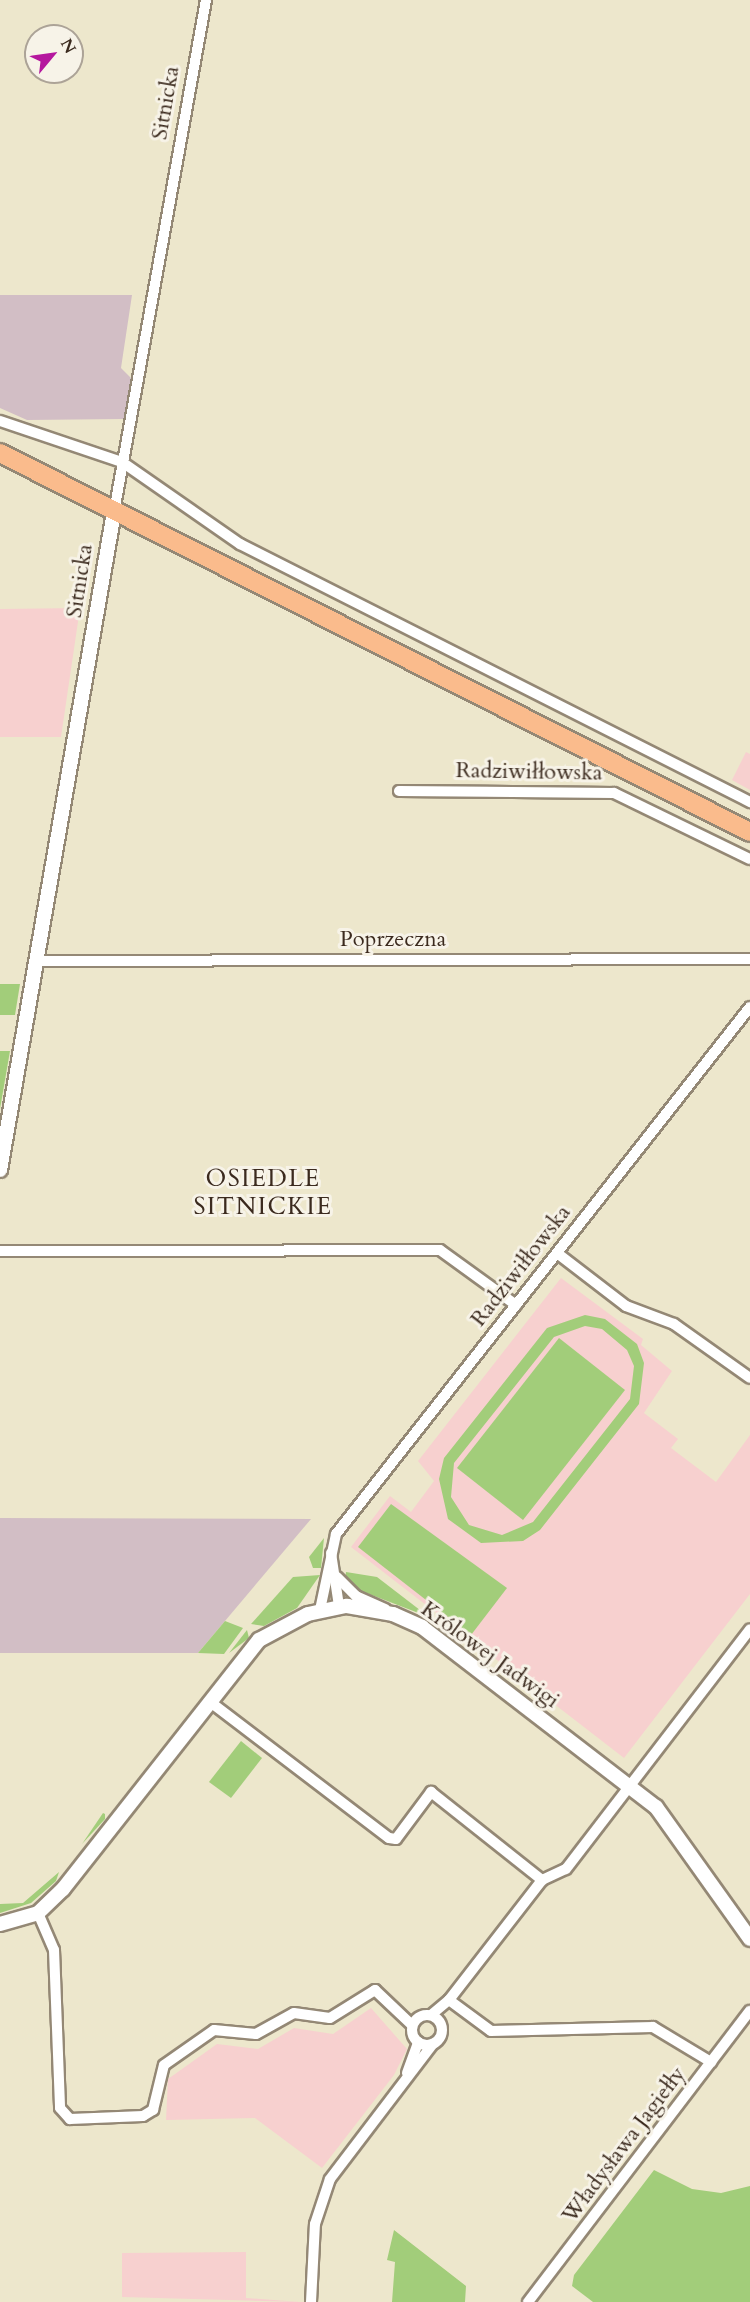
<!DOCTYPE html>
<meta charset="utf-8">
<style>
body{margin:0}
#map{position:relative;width:750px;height:2302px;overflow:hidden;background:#ede7cc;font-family:Cardo,serif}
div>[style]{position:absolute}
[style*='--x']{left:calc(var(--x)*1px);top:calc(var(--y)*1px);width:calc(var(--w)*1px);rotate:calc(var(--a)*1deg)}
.built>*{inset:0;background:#f7d0cf}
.industrial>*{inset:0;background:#d2bec5}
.green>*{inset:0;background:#a2cd7a}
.roads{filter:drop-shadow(2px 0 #948875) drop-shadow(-2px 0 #948875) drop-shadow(0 2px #948875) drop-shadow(0 -2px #948875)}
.minor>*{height:10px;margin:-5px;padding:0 5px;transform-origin:5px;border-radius:5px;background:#fff}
.minor>.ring{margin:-5px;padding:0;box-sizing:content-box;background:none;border:10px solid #fff;border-radius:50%}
.tertiary>*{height:14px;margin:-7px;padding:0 7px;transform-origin:7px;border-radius:7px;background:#fff}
.primary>*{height:18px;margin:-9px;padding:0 9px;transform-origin:9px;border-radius:9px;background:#fabb8c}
span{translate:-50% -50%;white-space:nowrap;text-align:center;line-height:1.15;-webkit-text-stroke:6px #f7f3e8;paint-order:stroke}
.street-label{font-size:22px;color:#3b2a1e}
.neighbourhood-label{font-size:24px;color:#3b2a1e;letter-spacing:1.5px}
.north{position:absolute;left:24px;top:24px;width:60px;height:60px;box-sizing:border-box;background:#f7f3e8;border:2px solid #aca397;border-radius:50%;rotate:61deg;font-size:16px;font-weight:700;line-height:24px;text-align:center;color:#3b2a1e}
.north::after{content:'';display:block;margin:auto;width:21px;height:27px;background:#b5179e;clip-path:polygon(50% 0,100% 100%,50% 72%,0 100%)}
</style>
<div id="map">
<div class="built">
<i style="clip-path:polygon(80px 608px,61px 737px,0 737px,0 609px)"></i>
<i style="clip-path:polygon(746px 752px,750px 754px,750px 790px,732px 780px)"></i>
<i style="clip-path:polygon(561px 1278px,643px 1339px,641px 1345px,672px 1371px,644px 1413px,678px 1439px,671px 1448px,716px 1482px,750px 1435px,750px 1594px,624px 1758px,351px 1547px,390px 1496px,411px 1512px,434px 1481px,418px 1461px)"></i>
<i style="clip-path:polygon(371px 2008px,407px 2049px,394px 2075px,322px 2168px,255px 2118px,166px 2120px,168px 2079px,217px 2044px,258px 2049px,294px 2028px,333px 2034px)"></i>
<i style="clip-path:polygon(246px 2252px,246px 2298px,300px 2302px,122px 2297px,122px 2253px)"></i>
</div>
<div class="industrial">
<i style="clip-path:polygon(0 295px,132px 295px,121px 368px,131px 378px,124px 419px,27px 420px,0 408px)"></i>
<i style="clip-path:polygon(0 1518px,311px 1519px,198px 1653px,0 1653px)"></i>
</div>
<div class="green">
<i style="clip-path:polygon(0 984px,20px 984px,15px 1015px,0 1015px)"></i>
<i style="clip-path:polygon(0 1051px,10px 1051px,0 1109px)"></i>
<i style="clip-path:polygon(evenodd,585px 1315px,605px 1319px,637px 1344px,644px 1363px,639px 1404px,540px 1530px,523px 1541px,481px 1543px,448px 1519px,439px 1479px,444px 1458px,547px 1328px,585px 1315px,585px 1326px,602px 1329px,627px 1350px,634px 1366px,630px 1399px,533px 1522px,502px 1535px,469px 1525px,451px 1497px,454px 1463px,554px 1337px,585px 1326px)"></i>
<i style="clip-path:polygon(559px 1338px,625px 1390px,523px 1520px,457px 1468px)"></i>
<i style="clip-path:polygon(391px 1504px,507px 1588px,471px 1635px,358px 1547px)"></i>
<i style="clip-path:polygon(324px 1538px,321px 1568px,313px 1568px,309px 1557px)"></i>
<i style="clip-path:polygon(346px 1572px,377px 1577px,429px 1617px,356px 1589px,345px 1580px)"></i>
<i style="clip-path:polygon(320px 1575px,297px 1608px,264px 1626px,251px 1624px,293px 1577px)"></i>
<i style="clip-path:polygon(225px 1621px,243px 1628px,224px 1654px,198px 1653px)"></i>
<i style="clip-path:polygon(247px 1630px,249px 1638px,229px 1653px)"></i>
<i style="clip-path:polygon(241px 1741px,262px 1758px,231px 1798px,209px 1782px)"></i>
<i style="clip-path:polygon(105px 1814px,105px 1819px,82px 1844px,103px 1813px)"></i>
<i style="clip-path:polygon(59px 1872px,56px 1881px,31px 1903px,0 1913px,0 1904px,23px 1903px)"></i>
<i style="clip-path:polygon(654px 2170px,692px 2189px,721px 2193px,750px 2186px,750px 2302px,593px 2302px,572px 2286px,574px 2275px)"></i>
<i style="clip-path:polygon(394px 2230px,466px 2286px,465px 2302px,392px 2302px,395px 2262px,387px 2260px)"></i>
</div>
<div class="roads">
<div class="minor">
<i style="--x:0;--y:421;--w:129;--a:18.6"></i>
<i style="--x:122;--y:462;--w:144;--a:34.8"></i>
<i style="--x:240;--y:544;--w:572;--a:26.83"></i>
<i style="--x:114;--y:512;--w:520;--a:-79.81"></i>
<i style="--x:399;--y:791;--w:215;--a:0.5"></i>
<i style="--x:614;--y:793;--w:151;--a:25.9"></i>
<i style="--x:37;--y:961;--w:713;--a:-0.16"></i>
<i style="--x:0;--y:1251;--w:440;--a:-0.1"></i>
<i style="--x:440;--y:1250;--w:94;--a:35.9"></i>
<i style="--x:557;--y:1253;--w:87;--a:37.5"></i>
<i style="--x:626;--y:1306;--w:51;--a:20.6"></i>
<i style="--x:674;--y:1324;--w:93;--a:35.4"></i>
<i style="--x:331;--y:1553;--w:54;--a:81.4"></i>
<i style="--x:337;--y:1577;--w:27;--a:45"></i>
<i style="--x:356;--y:1596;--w:32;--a:24"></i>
<i style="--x:320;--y:1610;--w:78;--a:-78.1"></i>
<i style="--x:336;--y:1534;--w:670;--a:-51.85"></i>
<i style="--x:209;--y:1701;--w:226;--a:37.3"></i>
<i style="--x:389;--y:1838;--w:7;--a:8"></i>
<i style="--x:396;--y:1839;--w:59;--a:-53.3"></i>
<i style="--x:431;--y:1792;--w:142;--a:38.4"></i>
<i style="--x:38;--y:1913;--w:40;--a:66.6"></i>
<i style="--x:54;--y:1950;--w:158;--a:87.8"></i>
<i style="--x:60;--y:2108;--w:15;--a:48"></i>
<i style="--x:70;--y:2119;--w:73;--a:-2.4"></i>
<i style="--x:143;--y:2116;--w:12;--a:-31"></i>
<i style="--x:153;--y:2110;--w:46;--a:-76.3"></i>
<i style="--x:164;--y:2065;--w:61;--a:-35"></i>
<i style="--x:214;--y:2030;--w:42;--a:5.4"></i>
<i style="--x:256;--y:2034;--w:43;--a:-28.9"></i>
<i style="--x:294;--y:2013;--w:36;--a:8"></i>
<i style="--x:330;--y:2018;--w:53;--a:-31.9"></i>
<i style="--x:375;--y:1990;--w:51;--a:43.4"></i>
<i style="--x:449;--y:2000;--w:52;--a:36.4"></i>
<i style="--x:491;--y:2031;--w:162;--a:-1.4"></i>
<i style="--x:653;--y:2027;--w:68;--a:31.1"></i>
<i class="ring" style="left:412px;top:2015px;width:20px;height:20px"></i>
<i style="--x:431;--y:2015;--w:23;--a:-40"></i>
<i style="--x:449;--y:2000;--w:152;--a:-52.2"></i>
<i style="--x:542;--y:1880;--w:26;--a:-25"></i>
<i style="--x:566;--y:1869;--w:302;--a:-52.5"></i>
<i style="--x:407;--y:2073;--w:33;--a:-70"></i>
<i style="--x:311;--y:2302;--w:78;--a:-87.1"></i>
<i style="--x:315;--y:2224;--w:47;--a:-71.6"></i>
<i style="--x:330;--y:2179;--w:170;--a:-52.7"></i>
<i style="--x:528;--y:2302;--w:366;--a:-52.7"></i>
</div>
<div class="tertiary">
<i style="--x:0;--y:1170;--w:668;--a:-80.17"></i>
<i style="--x:0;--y:1924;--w:40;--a:-16"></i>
<i style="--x:38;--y:1913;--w:35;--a:-44"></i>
<i style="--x:63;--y:1889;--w:317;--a:-51.8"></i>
<i style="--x:259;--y:1640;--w:55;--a:-28"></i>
<i style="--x:308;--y:1614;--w:40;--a:-12"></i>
<i style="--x:347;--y:1606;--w:47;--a:9.9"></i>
<i style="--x:393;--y:1614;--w:32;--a:24"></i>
<i style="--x:422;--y:1627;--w:295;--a:37.6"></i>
<i style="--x:656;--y:1807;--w:162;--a:54.5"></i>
</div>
<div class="primary">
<i style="--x:0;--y:453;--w:840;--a:26.81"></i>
</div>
</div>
<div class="street-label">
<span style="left:166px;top:103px;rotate:-80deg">Sitnicka</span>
<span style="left:80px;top:581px;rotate:-81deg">Sitnicka</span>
<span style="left:529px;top:772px;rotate:1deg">Radziwiłłowska</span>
<span style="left:393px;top:940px">Poprzeczna</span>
<span style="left:521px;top:1266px;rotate:-52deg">Radziwiłłowska</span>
<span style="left:490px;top:1655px;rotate:36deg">Królowej Jadwigi</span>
<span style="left:624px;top:2145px;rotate:-53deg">Władysława Jagiełły</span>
</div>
<div class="neighbourhood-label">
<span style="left:263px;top:1193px">OSIEDLE<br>SITNICKIE</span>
</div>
<div class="north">N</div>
</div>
